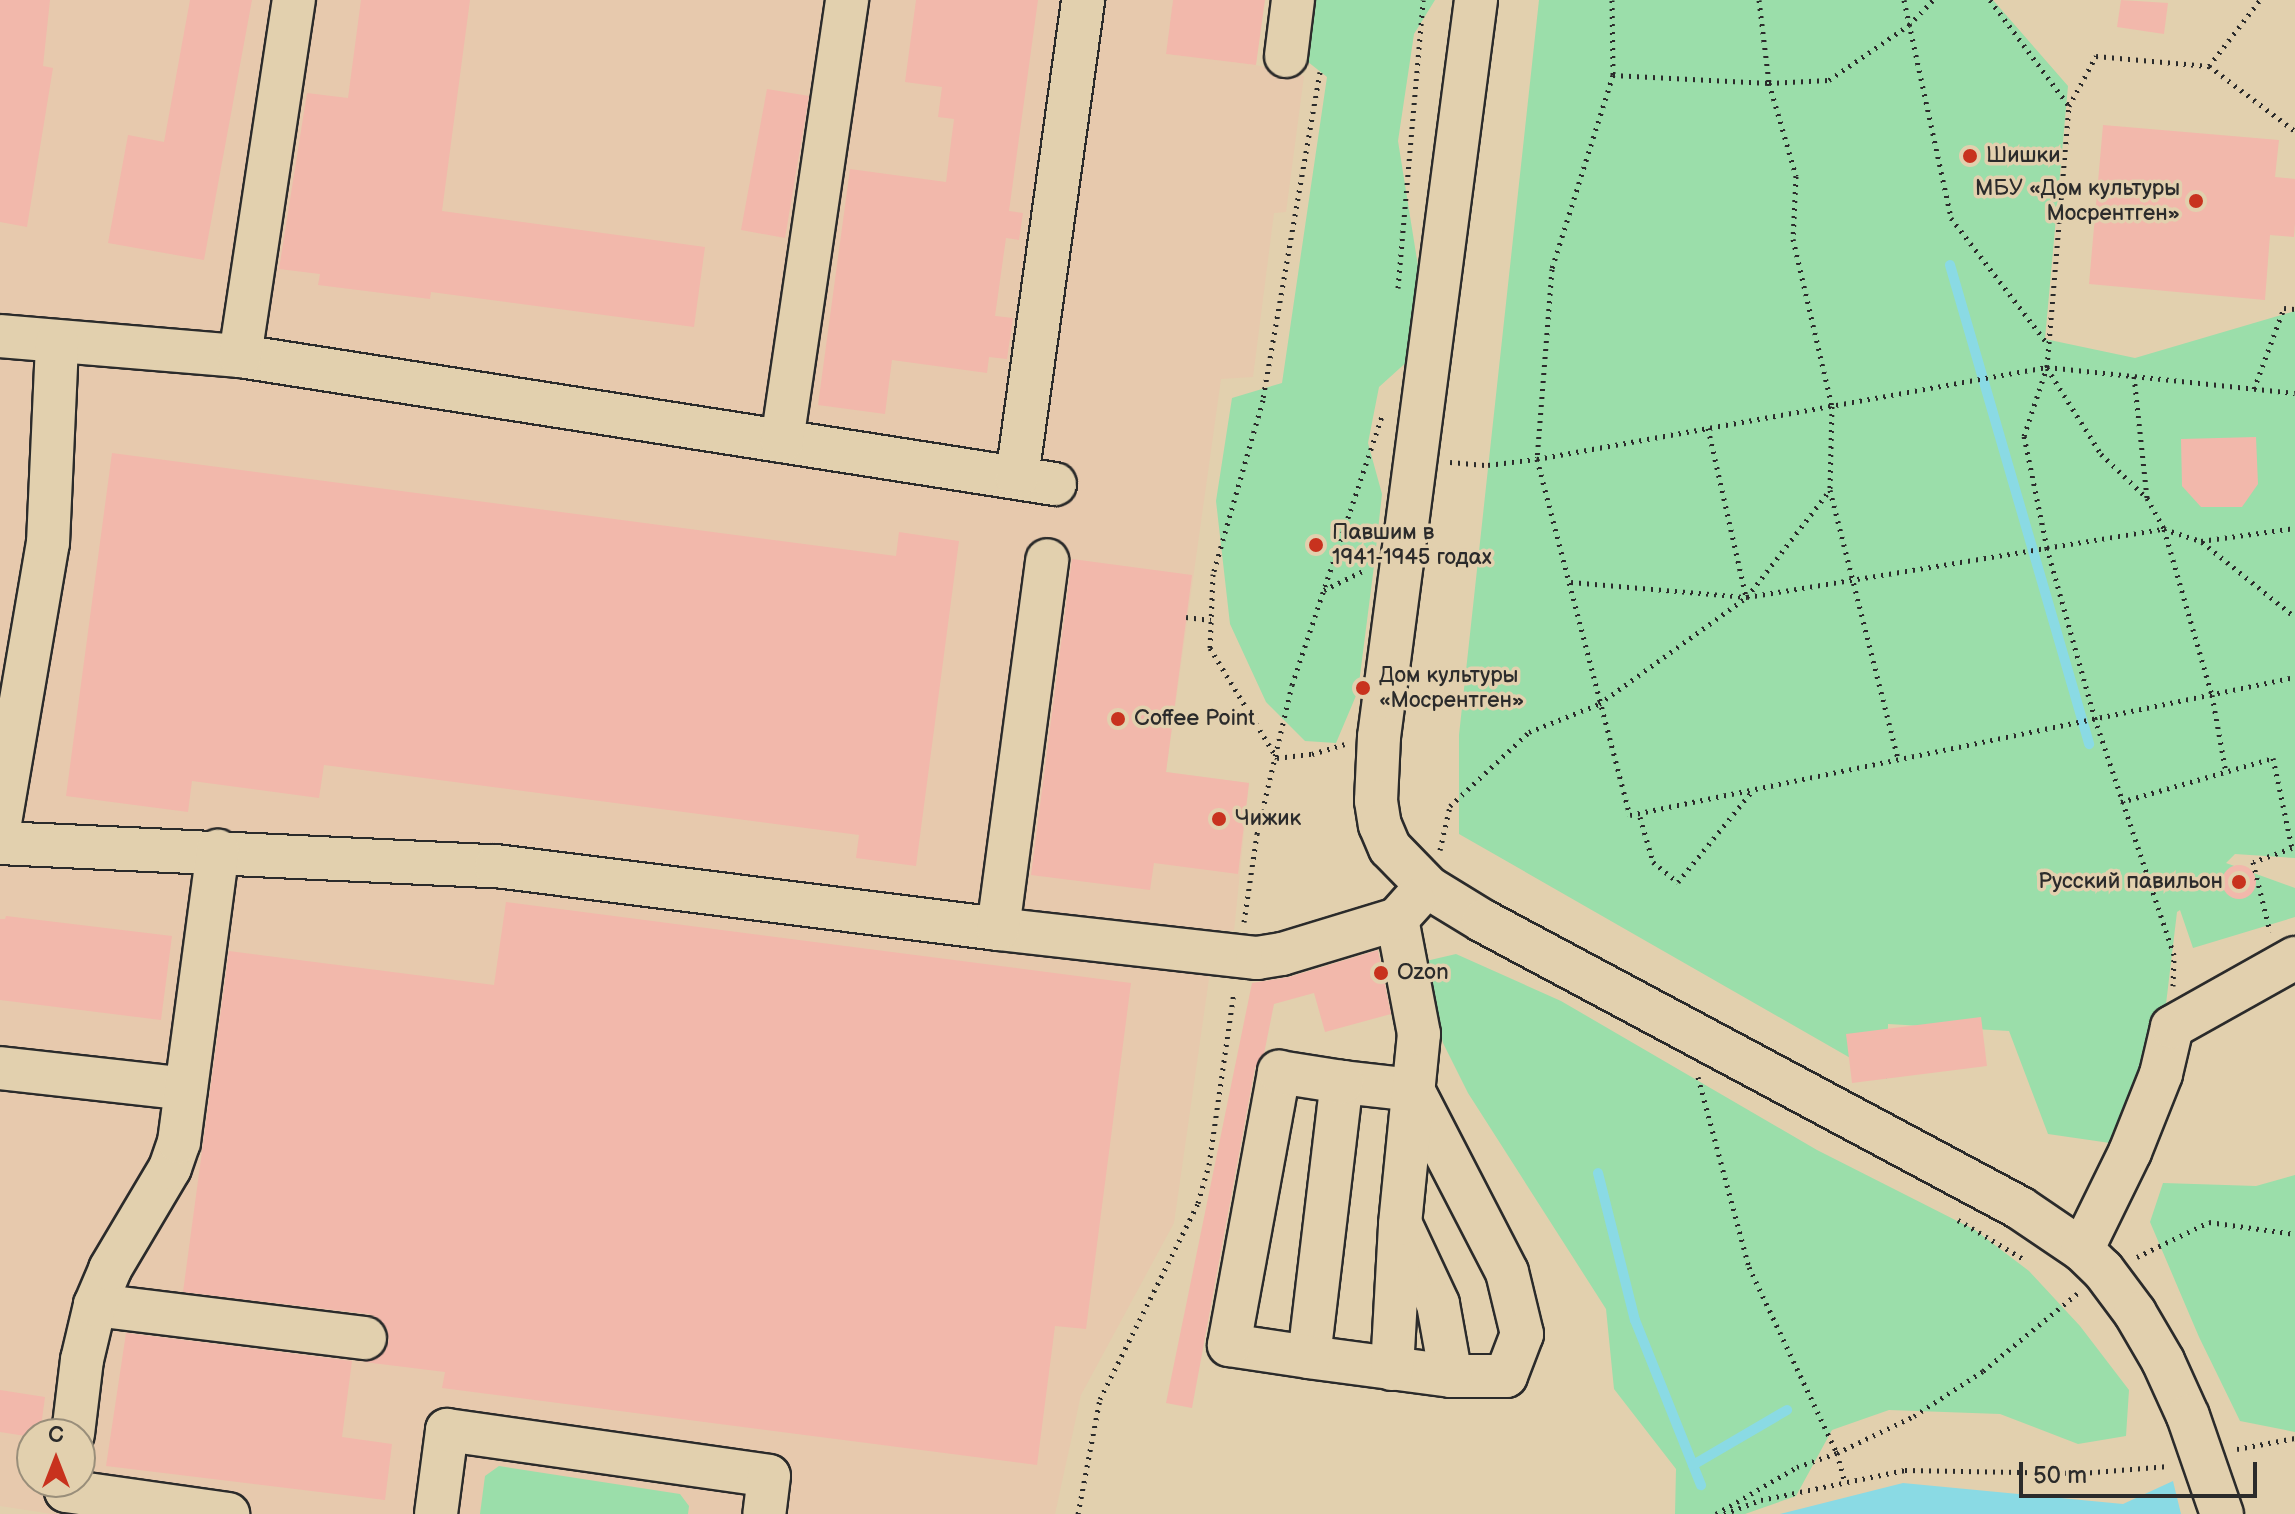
<!DOCTYPE html>
<meta charset="utf-8">
<style>
body{margin:0}
#map{position:relative;width:2295px;height:1514px;overflow:hidden;background:#e2d0ae;font-family:"Balsamiq Sans",sans-serif}
div>[style]{position:absolute}
[style*='--x']{left:calc(var(--x)*1px);top:calc(var(--y)*1px);width:calc(var(--w)*1px);rotate:calc(var(--a)*1deg)}
.built>*{inset:0;background:#e7c9ad}
.green>*{inset:0;background:#9bdeaa}
.water>*{inset:0;background:#8adae4}
.stream>*{height:10px;margin:-5px;padding:0 5px;transform-origin:5px;border-radius:5px;background:#8adae4}
.building>*{inset:0;background:#f2b8ab}
.round{border-radius:50%}
.path>*{height:5px;margin-top:-2.5px;transform-origin:0;background:repeating-linear-gradient(90deg,#2b2b2b 0 2px,transparent 0 8px)}
.roads{filter:drop-shadow(2px 0 #2b2b2b) drop-shadow(-2px 0 #2b2b2b) drop-shadow(0 2px #2b2b2b) drop-shadow(0 -2px #2b2b2b)}
.minor>*{height:42px;margin:-21px;padding:0 21px;transform-origin:21px;border-radius:21px;background:#e2d0ae}
.dots>*{width:22px;height:22px;translate:-50% -50%;box-sizing:border-box;border:4px solid #e2d0ae;border-radius:50%}
span{translate:-50% -50%;white-space:nowrap;text-align:center;line-height:1.15;-webkit-text-stroke:7px #e2d0ae;paint-order:stroke}
.poi-label{font-size:22px;color:#2b2b2b}
.left{translate:0 -50%;text-align:left}
.right{translate:-100% -50%;text-align:right}
.north{position:absolute;left:16px;top:1418px;width:80px;height:80px;box-sizing:border-box;background:#e2d0ae;border:2px solid #998e7a;border-radius:50%;rotate:0deg;font-size:22px;font-weight:700;line-height:32px;text-align:center;color:#2b2b2b}
.north::after{content:'';display:block;margin:auto;width:28px;height:36px;background:#c8321e;clip-path:polygon(50% 0,100% 100%,50% 72%,0 100%)}
.scale{position:absolute;left:2019px;top:1462px;width:238px;height:36px;box-sizing:border-box;border:4px solid #2b2b2b;border-top:0;padding-left:10px;font-size:24px;line-height:28px;white-space:nowrap;color:#2b2b2b;-webkit-text-stroke:6px #e2d0ae;paint-order:stroke}
</style>
<div id="map">
<div class="built">
<i style="clip-path:polygon(evenodd,0 0,1173px 0,1166px 54px,1256px 65px,1304px 76px,1286px 212px,1274px 213px,1253px 377px,1221px 379px,1166px 772px,1249px 783px,1234px 931px,1216px 930px,1174px 1223px,1081px 1395px,1055px 1514px,52px 1514px,0 1506px,0 0,32px 1434px,80px 1434px,80px 1482px,32px 1482px,32px 1434px)"></i>
</div>
<div class="green">
<i style="clip-path:polygon(1305px 0,1435px 0,1414px 34px,1398px 141px,1422px 291px,1420px 350px,1379px 387px,1368px 443px,1382px 494px,1374px 566px,1358px 691px,1336px 743px,1305px 741px,1266px 702px,1230px 624px,1216px 501px,1232px 398px,1282px 383px,1327px 77px,1298px 54px)"></i>
<i style="clip-path:polygon(1539px 0,1993px 0,2068px 86px,2045px 339px,2135px 358px,2295px 311px,2295px 858px,2235px 854px,2226px 863px,2295px 888px,2295px 917px,2193px 948px,2180px 910px,2177px 912px,2164px 1021px,2110px 1143px,2048px 1134px,2009px 1031px,1888px 1024px,1887px 1079px,1459px 834px,1459px 735px)"></i>
<i style="clip-path:polygon(1456px 954px,1561px 1001px,1817px 1150px,1975px 1230px,2029px 1271px,2080px 1326px,2129px 1390px,2126px 1436px,2078px 1444px,2000px 1414px,1889px 1410px,1832px 1430px,1796px 1496px,1745px 1514px,1675px 1514px,1676px 1469px,1614px 1389px,1606px 1309px,1468px 1093px,1443px 1043px,1426px 961px)"></i>
<i style="clip-path:polygon(2295px 1175px,2295px 1432px,2240px 1421px,2199px 1337px,2150px 1222px,2163px 1183px,2256px 1186px)"></i>
<i style="clip-path:polygon(499px 1466px,680px 1494px,689px 1506px,688px 1514px,480px 1514px,485px 1476px)"></i>
</div>
<div class="water">
<i style="clip-path:polygon(2173px 1481px,2181px 1514px,1780px 1514px,1903px 1483px,2123px 1504px)"></i>
</div>
<div class="stream">
<i style="--x:1950;--y:265;--w:499;--a:73.8"></i>
<i style="--x:1598;--y:1173;--w:152;--a:75.9"></i>
<i style="--x:1635;--y:1320;--w:178;--a:68.2"></i>
<i style="--x:1693;--y:1465;--w:109;--a:-30.3"></i>
</div>
<div class="building">
<i style="clip-path:polygon(0 0,50px 0,43px 66px,53px 68px,27px 227px,0 222px)"></i>
<i style="clip-path:polygon(190px 0,252px 0,204px 260px,108px 243px,128px 135px,164px 142px)"></i>
<i style="clip-path:polygon(361px 0,470px 0,442px 211px,705px 247px,694px 327px,431px 292px,430px 299px,318px 285px,320px 274px,279px 269px,307px 93px,348px 98px)"></i>
<i style="clip-path:polygon(916px 0,1038px 0,1009px 211px,1023px 213px,1019px 240px,1006px 238px,995px 316px,1013px 318px,1007px 359px,989px 357px,987px 373px,892px 360px,885px 414px,818px 405px,850px 169px,946px 182px,954px 119px,938px 117px,942px 87px,905px 82px)"></i>
<i style="clip-path:polygon(1173px 0,1265px 0,1256px 65px,1166px 54px)"></i>
<i style="clip-path:polygon(2121px 0,2168px 3px,2164px 34px,2117px 27px)"></i>
<i style="clip-path:polygon(767px 89px,809px 96px,785px 238px,741px 230px)"></i>
<i style="clip-path:polygon(2103px 125px,2279px 140px,2275px 177px,2295px 179px,2295px 223px,2294px 237px,2270px 235px,2265px 300px,2089px 284px)"></i>
<i style="clip-path:polygon(2256px 437px,2258px 484px,2242px 507px,2201px 507px,2182px 486px,2181px 439px)"></i>
<i style="clip-path:polygon(112px 453px,896px 556px,899px 532px,959px 541px,916px 866px,856px 858px,859px 835px,324px 765px,319px 798px,192px 781px,188px 812px,66px 796px)"></i>
<i style="clip-path:polygon(1072px 559px,1192px 575px,1166px 772px,1249px 783px,1238px 874px,1154px 863px,1150px 890px,1031px 875px)"></i>
<i class="round" style="left:2222px;top:865px;width:34px;height:34px"></i>
<i style="clip-path:polygon(506px 902px,1131px 983px,1086px 1329px,1055px 1326px,1037px 1465px,442px 1388px,445px 1372px,364px 1362px,384px 1353px,389px 1340px,387px 1329px,380px 1319px,369px 1314px,183px 1292px,229px 951px,494px 985px)"></i>
<i style="clip-path:polygon(6px 916px,172px 936px,161px 1020px,0 1000px,0 919px,5px 919px)"></i>
<i style="clip-path:polygon(1378px 950px,1391px 1014px,1325px 1032px,1314px 993px,1274px 1004px,1264px 1054px,1255px 1068px,1192px 1408px,1166px 1403px,1252px 983px,1289px 977px)"></i>
<i style="clip-path:polygon(1981px 1017px,1987px 1066px,1852px 1083px,1846px 1034px)"></i>
<i style="clip-path:polygon(126px 1333px,352px 1361px,342px 1437px,392px 1444px,385px 1500px,106px 1466px)"></i>
<i style="clip-path:polygon(0 1390px,45px 1397px,40px 1434px,32px 1437px,0 1432px)"></i>
</div>
<div class="path">
<i style="--x:1612;--y:0;--w:75;--a:89.2"></i>
<i style="--x:1613;--y:75;--w:203;--a:107.5"></i>
<i style="--x:1552;--y:269;--w:191;--a:94.5"></i>
<i style="--x:1537;--y:459;--w:368;--a:75.4"></i>
<i style="--x:1630;--y:815;--w:679;--a:-11.72"></i>
<i style="--x:1759;--y:0;--w:84;--a:83.1"></i>
<i style="--x:1769;--y:83;--w:97;--a:73.8"></i>
<i style="--x:1796;--y:176;--w:63;--a:92.7"></i>
<i style="--x:1793;--y:239;--w:171;--a:76.9"></i>
<i style="--x:1832;--y:406;--w:84;--a:91.4"></i>
<i style="--x:1830;--y:490;--w:277;--a:75.8"></i>
<i style="--x:1904;--y:0;--w:223;--a:77.8"></i>
<i style="--x:1951;--y:218;--w:156;--a:52.5"></i>
<i style="--x:1990;--y:0;--w:132;--a:53.3"></i>
<i style="--x:2209;--y:66;--w:108;--a:37.1"></i>
<i style="--x:1320;--y:72;--w:333;--a:99.9"></i>
<i style="--x:1263;--y:400;--w:181;--a:106"></i>
<i style="--x:1213;--y:574;--w:74;--a:92.3"></i>
<i style="--x:1210;--y:648;--w:129;--a:58.7"></i>
<i style="--x:1277;--y:758;--w:35;--a:-7"></i>
<i style="--x:1312;--y:754;--w:34;--a:-17"></i>
<i style="--x:1613;--y:75;--w:156;--a:2.9"></i>
<i style="--x:1769;--y:83;--w:60;--a:-2.9"></i>
<i style="--x:1829;--y:80;--w:97;--a:-34.5"></i>
<i style="--x:1909;--y:25;--w:35;--a:-46"></i>
<i style="--x:1398;--y:288;--w:289;--a:-85"></i>
<i style="--x:2047;--y:368;--w:102;--a:57.9"></i>
<i style="--x:2101;--y:454;--w:64;--a:43.7"></i>
<i style="--x:2134;--y:376;--w:123;--a:83.9"></i>
<i style="--x:2147;--y:498;--w:35;--a:61"></i>
<i style="--x:2164;--y:529;--w:173;--a:73.9"></i>
<i style="--x:2212;--y:695;--w:79;--a:79.8"></i>
<i style="--x:2254;--y:389;--w:86;--a:-69.7"></i>
<i style="--x:2284;--y:308;--w:11;--a:5"></i>
<i style="--x:1708;--y:428;--w:172;--a:77.3"></i>
<i style="--x:1450;--y:462;--w:38;--a:5"></i>
<i style="--x:1488;--y:465;--w:49;--a:-7"></i>
<i style="--x:1537;--y:459;--w:518;--a:-10.23"></i>
<i style="--x:2047;--y:367;--w:249;--a:6"></i>
<i style="--x:2202;--y:542;--w:119;--a:38.9"></i>
<i style="--x:1571;--y:582;--w:177;--a:4.9"></i>
<i style="--x:1747;--y:597;--w:423;--a:-9.3"></i>
<i style="--x:2164;--y:529;--w:39;--a:18"></i>
<i style="--x:2201;--y:541;--w:95;--a:-7.9"></i>
<i style="--x:1324;--y:590;--w:46;--a:-26"></i>
<i style="--x:1186;--y:617;--w:25;--a:7"></i>
<i style="--x:2121;--y:802;--w:158;--a:-16.1"></i>
<i style="--x:2273;--y:758;--w:92;--a:78.1"></i>
<i style="--x:2292;--y:848;--w:41;--a:160.3"></i>
<i style="--x:2253;--y:862;--w:72;--a:76.3"></i>
<i style="--x:1640;--y:817;--w:47;--a:73.9"></i>
<i style="--x:1653;--y:862;--w:32;--a:39"></i>
<i style="--x:1678;--y:882;--w:119;--a:-50.8"></i>
<i style="--x:1440;--y:850;--w:45;--a:-77.2"></i>
<i style="--x:1450;--y:806;--w:108;--a:-43.1"></i>
<i style="--x:1529;--y:732;--w:75;--a:-21.8"></i>
<i style="--x:1599;--y:704;--w:183;--a:-35.9"></i>
<i style="--x:1747;--y:597;--w:135;--a:-52.2"></i>
<i style="--x:1244;--y:922;--w:89;--a:-81.6"></i>
<i style="--x:1257;--y:834;--w:153;--a:-76.8"></i>
<i style="--x:1292;--y:685;--w:284;--a:-71.5"></i>
<i style="--x:2173;--y:986;--w:31;--a:-88"></i>
<i style="--x:2174;--y:955;--w:249;--a:-108.5"></i>
<i style="--x:2095;--y:719;--w:178;--a:-105.7"></i>
<i style="--x:2047;--y:548;--w:114;--a:-101.6"></i>
<i style="--x:2024;--y:436;--w:73;--a:-71.6"></i>
<i style="--x:2047;--y:367;--w:262;--a:-85.2"></i>
<i style="--x:2069;--y:106;--w:57;--a:-61.6"></i>
<i style="--x:2096;--y:56;--w:113;--a:5.1"></i>
<i style="--x:2209;--y:66;--w:83;--a:-52.3"></i>
<i style="--x:1698;--y:1077;--w:197;--a:75"></i>
<i style="--x:1749;--y:1267;--w:206;--a:64.7"></i>
<i style="--x:1837;--y:1453;--w:31;--a:75"></i>
<i style="--x:1958;--y:1220;--w:78;--a:30.8"></i>
<i style="--x:2137;--y:1257;--w:80;--a:-25.9"></i>
<i style="--x:2209;--y:1222;--w:87;--a:7.9"></i>
<i style="--x:2237;--y:1449;--w:59;--a:-10.7"></i>
<i style="--x:1078;--y:1514;--w:117;--a:-79.2"></i>
<i style="--x:1100;--y:1399;--w:219;--a:-63.4"></i>
<i style="--x:1198;--y:1203;--w:40;--a:-74"></i>
<i style="--x:1209;--y:1165;--w:175;--a:-81.8"></i>
<i style="--x:1716;--y:1514;--w:94;--a:-30.1"></i>
<i style="--x:1797;--y:1467;--w:42;--a:-19.3"></i>
<i style="--x:1837;--y:1453;--w:85;--a:-25.7"></i>
<i style="--x:1914;--y:1416;--w:82;--a:-33.1"></i>
<i style="--x:1983;--y:1371;--w:123;--a:-39.4"></i>
<i style="--x:1724;--y:1514;--w:40;--a:-21"></i>
<i style="--x:1761;--y:1500;--w:147;--a:-11.8"></i>
<i style="--x:1905;--y:1470;--w:177;--a:1"></i>
<i style="--x:2082;--y:1473;--w:87;--a:-4.6"></i>
</div>
<div class="roads">
<div class="minor">
<i style="--x:1476;--y:0;--w:743;--a:97.5"></i>
<i style="--x:1379;--y:737;--w:64;--a:92.7"></i>
<i style="--x:1376;--y:801;--w:24;--a:81"></i>
<i style="--x:1380;--y:825;--w:25;--a:67"></i>
<i style="--x:1390;--y:848;--w:56;--a:45.7"></i>
<i style="--x:1429;--y:888;--w:63;--a:31.4"></i>
<i style="--x:1483;--y:921;--w:609;--a:28.12"></i>
<i style="--x:2020;--y:1208;--w:75;--a:34.1"></i>
<i style="--x:2082;--y:1250;--w:29;--a:44"></i>
<i style="--x:2103;--y:1270;--w:54;--a:53.3"></i>
<i style="--x:2135;--y:1313;--w:56;--a:59.7"></i>
<i style="--x:2163;--y:1361;--w:60;--a:65.6"></i>
<i style="--x:2188;--y:1416;--w:104;--a:70.9"></i>
<i style="--x:1286;--y:56;--w:56;--a:-82.9"></i>
<i style="--x:0;--y:336;--w:241;--a:4.8"></i>
<i style="--x:240;--y:356;--w:825;--a:8.93"></i>
<i style="--x:240;--y:356;--w:360;--a:-81.4"></i>
<i style="--x:782;--y:441;--w:446;--a:-81.6"></i>
<i style="--x:1017;--y:477;--w:482;--a:-82.1"></i>
<i style="--x:0;--y:823;--w:284;--a:-80.3"></i>
<i style="--x:48;--y:543;--w:201;--a:-87.4"></i>
<i style="--x:0;--y:843;--w:497;--a:2.7"></i>
<i style="--x:496;--y:866;--w:506;--a:7.15"></i>
<i style="--x:998;--y:929;--w:261;--a:6.4"></i>
<i style="--x:1257;--y:958;--w:25;--a:-9"></i>
<i style="--x:1282;--y:954;--w:120;--a:-16.9"></i>
<i style="--x:998;--y:929;--w:372;--a:-82.4"></i>
<i style="--x:0;--y:1068;--w:187;--a:6.4"></i>
<i style="--x:1402;--y:1227;--w:85;--a:64.9"></i>
<i style="--x:1438;--y:1304;--w:73;--a:79.8"></i>
<i style="--x:2082;--y:1250;--w:109;--a:-63.9"></i>
<i style="--x:2130;--y:1152;--w:84;--a:-68.3"></i>
<i style="--x:2161;--y:1074;--w:48;--a:-76.8"></i>
<i style="--x:2172;--y:1027;--w:141;--a:-29.3"></i>
<i style="--x:95;--y:1305;--w:272;--a:7"></i>
<i style="--x:1309;--y:1357;--w:277;--a:-83.2"></i>
<i style="--x:1342;--y:1082;--w:71;--a:6.4"></i>
<i style="--x:1413;--y:1090;--w:205;--a:62.7"></i>
<i style="--x:1507;--y:1272;--w:64;--a:76.4"></i>
<i style="--x:1522;--y:1334;--w:45;--a:110.9"></i>
<i style="--x:1506;--y:1376;--w:55;--a:180"></i>
<i style="--x:1451;--y:1376;--w:143;--a:-172.4"></i>
<i style="--x:1309;--y:1357;--w:81;--a:-171.5"></i>
<i style="--x:1229;--y:1345;--w:278;--a:-79.6"></i>
<i style="--x:1279;--y:1072;--w:64;--a:9"></i>
<i style="--x:1392;--y:1369;--w:145;--a:-86.8"></i>
<i style="--x:1400;--y:1224;--w:191;--a:-84.3"></i>
<i style="--x:1419;--y:1034;--w:117;--a:-100.8"></i>
<i style="--x:1397;--y:919;--w:25;--a:-48"></i>
<i style="--x:73;--y:1434;--w:75;--a:-83.1"></i>
<i style="--x:82;--y:1360;--w:57;--a:-76.7"></i>
<i style="--x:95;--y:1305;--w:39;--a:-67"></i>
<i style="--x:110;--y:1269;--w:117;--a:-59.3"></i>
<i style="--x:170;--y:1168;--w:28;--a:-71"></i>
<i style="--x:179;--y:1142;--w:294;--a:-82.4"></i>
<i style="--x:68;--y:1482;--w:9;--a:103"></i>
<i style="--x:66;--y:1491;--w:164;--a:8.1"></i>
<i style="--x:436;--y:1514;--w:85;--a:-82.5"></i>
<i style="--x:447;--y:1430;--w:325;--a:8.1"></i>
<i style="--x:769;--y:1476;--w:38;--a:97"></i>
</div>
</div>
<div class="dots">
<i style="left:1970px;top:156px;background:#c8321e"></i>
<i style="left:2196px;top:201px;background:#c8321e"></i>
<i style="left:1316px;top:545px;background:#c8321e"></i>
<i style="left:1363px;top:688px;background:#c8321e"></i>
<i style="left:1118px;top:719px;background:#c8321e"></i>
<i style="left:1219px;top:819px;background:#c8321e"></i>
<i style="left:2239px;top:882px;background:#c8321e"></i>
<i style="left:1381px;top:973px;background:#c8321e"></i>
</div>
<div class="poi-label">
<span class="left" style="left:1986px;top:156px">Шишки</span>
<span class="right" style="left:2180px;top:201px">МБУ «Дом культуры<br>Мосрентген»</span>
<span class="left" style="left:1332px;top:545px">Павшим в<br>1941-1945 годах</span>
<span class="left" style="left:1379px;top:688px">Дом культуры<br>«Мосрентген»</span>
<span class="left" style="left:1134px;top:719px">Coffee Point</span>
<span class="left" style="left:1235px;top:819px">Чижик</span>
<span class="right" style="left:2223px;top:882px">Русский павильон</span>
<span class="left" style="left:1397px;top:973px">Ozon</span>
</div>
<div class="north">С</div>
<div class="scale">50 m</div>
</div>
